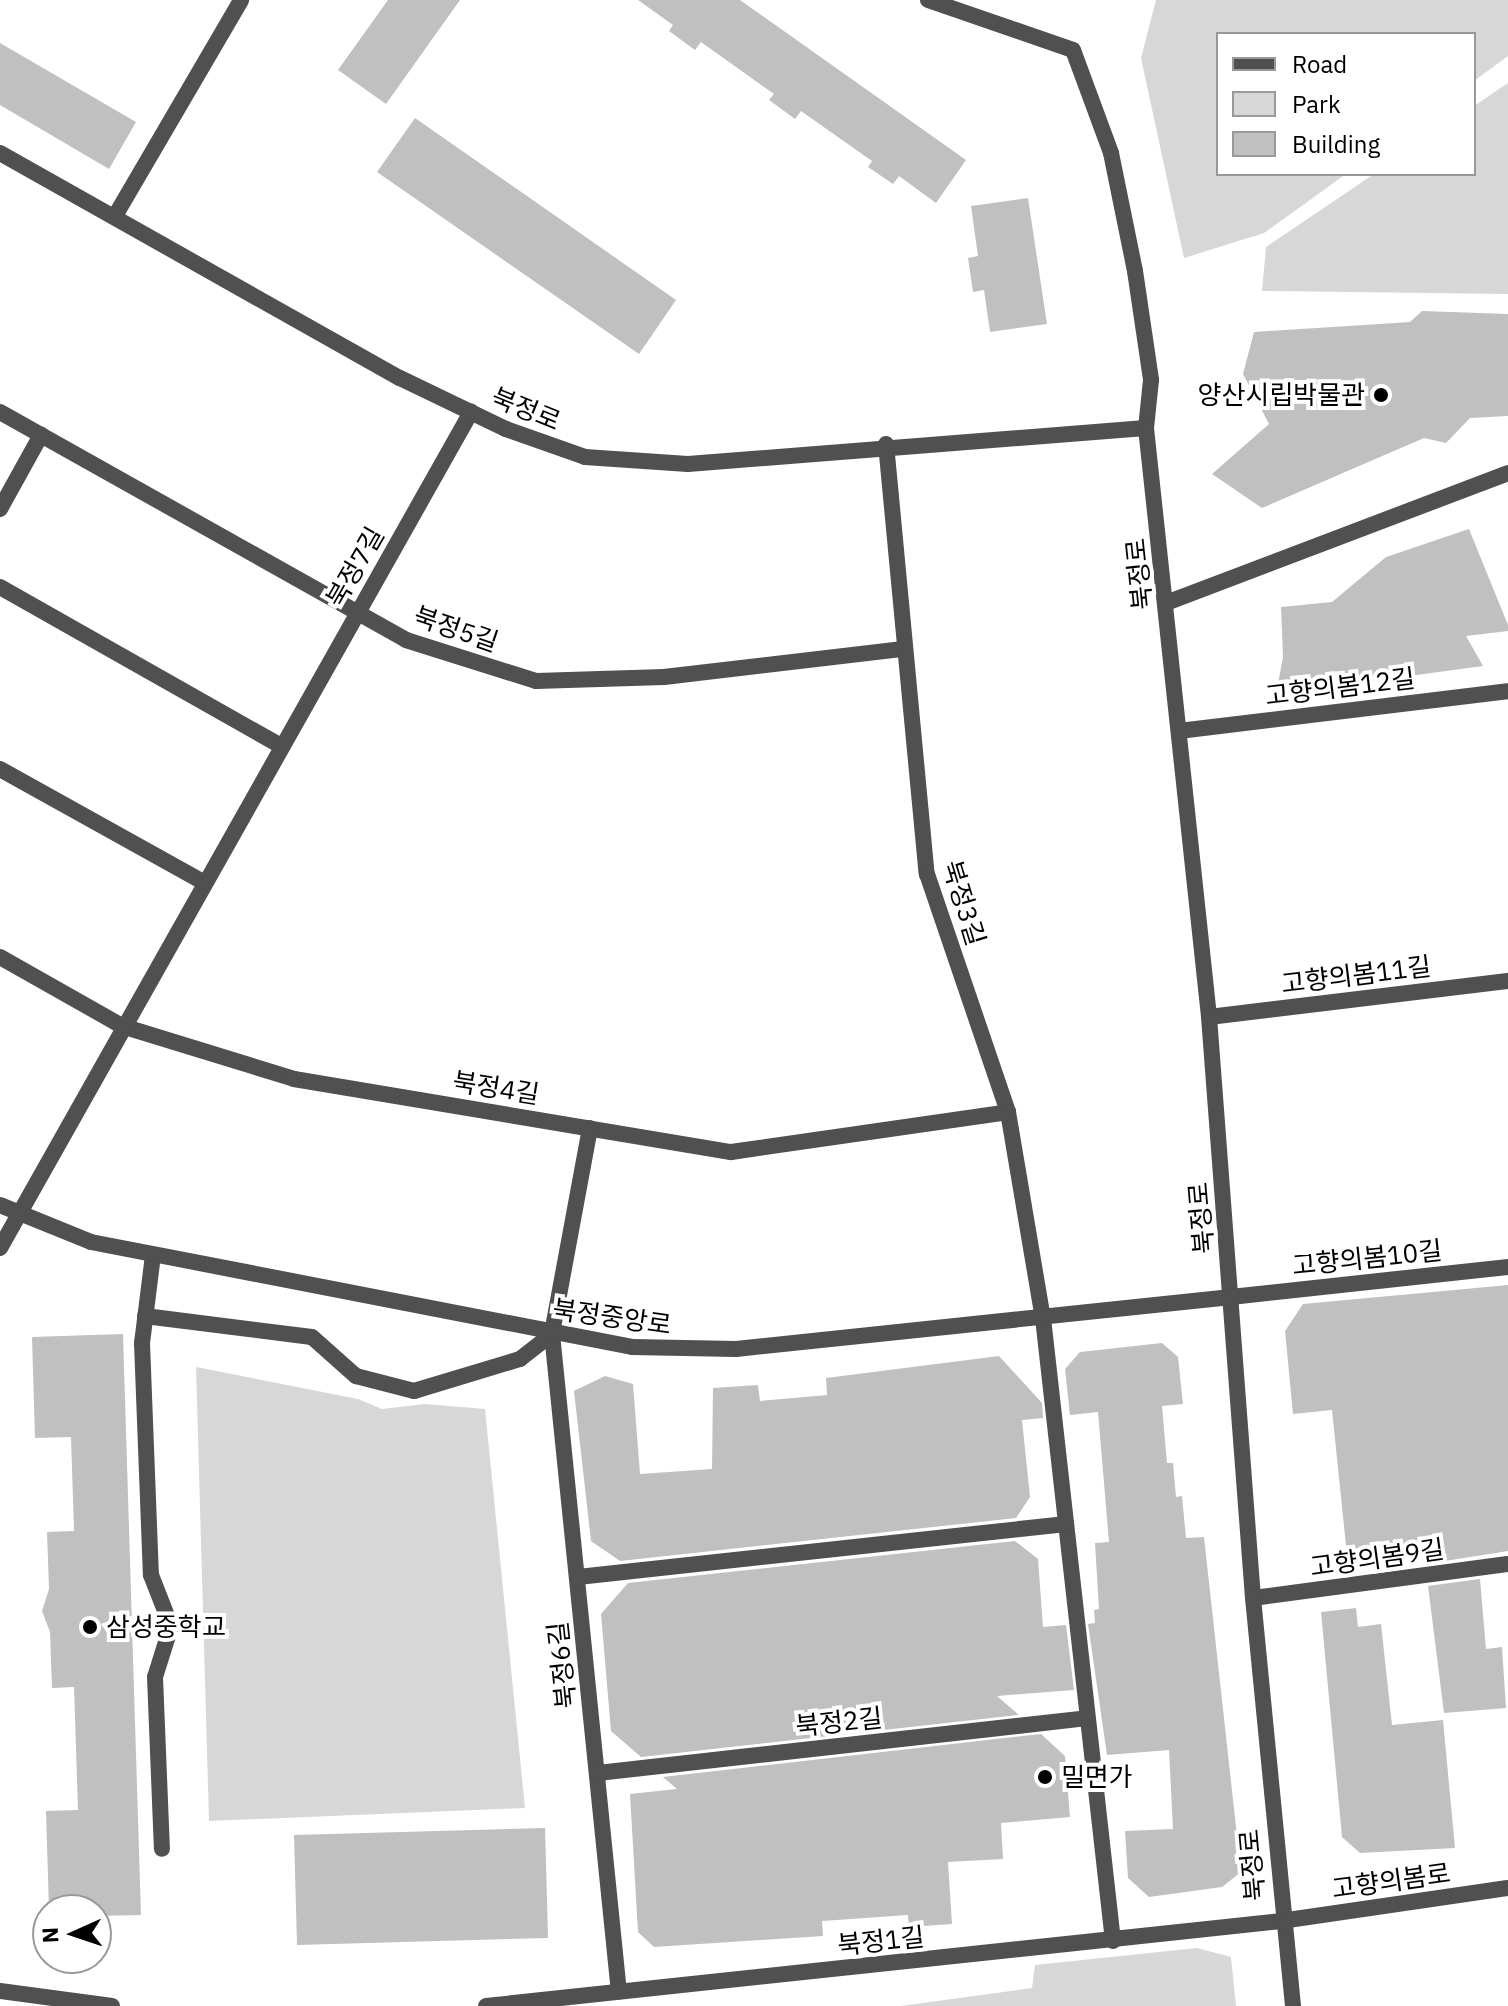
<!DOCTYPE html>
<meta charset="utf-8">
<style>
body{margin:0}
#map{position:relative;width:1508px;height:2006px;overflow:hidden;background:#fff;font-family:"IBM Plex Sans","Noto Sans KR",sans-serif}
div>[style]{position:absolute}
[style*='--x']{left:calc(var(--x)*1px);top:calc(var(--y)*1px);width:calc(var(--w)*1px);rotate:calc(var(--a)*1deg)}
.green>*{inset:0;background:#d7d7d7}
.building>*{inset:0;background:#c0c0c0}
.service>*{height:16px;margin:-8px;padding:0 8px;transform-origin:8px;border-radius:8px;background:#505050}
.minor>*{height:16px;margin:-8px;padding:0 8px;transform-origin:8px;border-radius:8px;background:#505050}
.tertiary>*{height:16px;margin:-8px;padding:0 8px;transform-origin:8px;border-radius:8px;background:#505050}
.dots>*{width:22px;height:22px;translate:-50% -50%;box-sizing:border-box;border:4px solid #fff;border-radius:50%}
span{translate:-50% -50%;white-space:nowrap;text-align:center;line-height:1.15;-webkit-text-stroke:8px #fff;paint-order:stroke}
.poi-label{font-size:26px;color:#000}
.right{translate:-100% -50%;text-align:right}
.left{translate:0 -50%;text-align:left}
.street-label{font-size:26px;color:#000}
.legend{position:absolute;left:1216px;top:32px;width:260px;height:144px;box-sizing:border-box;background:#fff;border:2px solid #999;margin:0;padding:10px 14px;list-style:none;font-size:24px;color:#000}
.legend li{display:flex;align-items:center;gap:16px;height:40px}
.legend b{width:40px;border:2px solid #999}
.north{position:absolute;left:32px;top:1894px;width:80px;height:80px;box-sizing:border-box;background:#fff;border:2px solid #999;border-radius:50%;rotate:267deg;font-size:22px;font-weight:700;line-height:32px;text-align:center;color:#000}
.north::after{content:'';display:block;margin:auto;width:28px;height:36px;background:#000;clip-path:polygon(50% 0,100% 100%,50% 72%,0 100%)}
</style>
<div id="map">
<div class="green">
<i style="clip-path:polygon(1156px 0,1508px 0,1508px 56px,1474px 81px,1474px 34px,1218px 34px,1218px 174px,1346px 174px,1264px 233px,1184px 258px,1141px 58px)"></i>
<i style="clip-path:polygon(1508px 83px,1508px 294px,1262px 291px,1266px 247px,1374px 174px,1474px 174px,1474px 106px)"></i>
<i style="clip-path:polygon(196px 1367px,358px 1399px,382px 1409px,425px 1404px,485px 1409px,525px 1808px,209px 1821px)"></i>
<i style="clip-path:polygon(1197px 1948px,1231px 1957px,1236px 2006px,901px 2006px,1032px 1988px,1035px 1965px)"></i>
</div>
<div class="building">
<i style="clip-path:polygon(388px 0,460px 0,386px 104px,338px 70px)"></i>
<i style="clip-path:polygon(638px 0,740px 0,966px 160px,936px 203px,899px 176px,893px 184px,868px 167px,872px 161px,801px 111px,795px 119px,769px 100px,774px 94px,701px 42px,695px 50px,669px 31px,673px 25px)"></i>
<i style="clip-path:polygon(0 43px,136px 122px,109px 169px,0 105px)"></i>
<i style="clip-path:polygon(415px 118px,676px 300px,639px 354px,377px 172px)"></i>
<i style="clip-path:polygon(1028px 198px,1047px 324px,990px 332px,984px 290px,973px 292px,968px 258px,978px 256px,971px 206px)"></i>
<i style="clip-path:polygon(1422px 311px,1508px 314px,1508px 416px,1470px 418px,1446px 443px,1424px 438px,1262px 508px,1212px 474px,1269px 424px,1243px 374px,1254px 332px,1410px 322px)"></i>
<i style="clip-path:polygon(1469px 529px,1508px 625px,1508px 631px,1466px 636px,1483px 666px,1276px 694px,1283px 657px,1281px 607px,1332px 602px,1386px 557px)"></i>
<i style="clip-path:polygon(1508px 1285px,1508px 1551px,1426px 1564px,1425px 1547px,1347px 1555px,1332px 1410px,1293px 1414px,1285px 1331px,1303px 1304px)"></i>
<i style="clip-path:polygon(123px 1334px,141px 1915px,96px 1916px,96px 1910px,49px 1910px,46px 1811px,78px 1810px,74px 1687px,52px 1688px,50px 1632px,42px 1611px,49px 1589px,47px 1532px,74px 1531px,71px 1437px,35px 1438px,32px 1337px)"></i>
<i style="clip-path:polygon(1162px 1343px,1178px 1357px,1183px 1404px,1162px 1406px,1167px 1463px,1173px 1463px,1176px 1497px,1182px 1496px,1186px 1538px,1204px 1537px,1241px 1872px,1222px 1887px,1149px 1897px,1128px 1878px,1125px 1831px,1173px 1829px,1169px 1750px,1107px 1755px,1088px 1624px,1095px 1623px,1094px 1610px,1099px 1609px,1095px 1543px,1109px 1542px,1098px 1412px,1070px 1415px,1065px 1369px,1080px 1352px)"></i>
<i style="clip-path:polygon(999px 1356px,1042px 1403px,1043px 1418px,1022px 1420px,1030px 1497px,1016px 1518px,620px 1561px,591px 1541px,574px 1391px,605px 1376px,633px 1384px,640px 1474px,712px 1469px,713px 1388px,758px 1385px,760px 1401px,827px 1395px,826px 1378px)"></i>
<i style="clip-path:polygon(1015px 1541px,1038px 1559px,1043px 1627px,1066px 1625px,1074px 1690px,997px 1696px,1019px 1715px,641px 1757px,611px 1731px,601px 1614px,628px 1583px)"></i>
<i style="clip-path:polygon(1480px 1579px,1486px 1649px,1502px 1647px,1506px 1708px,1444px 1713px,1428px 1586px)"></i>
<i style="clip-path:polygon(1356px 1608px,1358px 1627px,1381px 1624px,1392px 1725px,1443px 1720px,1455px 1848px,1360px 1853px,1342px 1837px,1321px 1612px)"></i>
<i style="clip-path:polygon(1041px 1734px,1065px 1756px,1070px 1817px,1001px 1823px,1003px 1859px,948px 1862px,952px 1924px,909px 1927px,908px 1915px,822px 1921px,823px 1936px,654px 1947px,638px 1932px,630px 1794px,677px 1789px,663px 1777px)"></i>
<i style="clip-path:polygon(545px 1828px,548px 1938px,297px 1945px,294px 1835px)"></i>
</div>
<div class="service">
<i style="--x:153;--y:1255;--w:89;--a:97.1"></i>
<i style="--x:142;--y:1343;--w:232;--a:87.8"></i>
<i style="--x:151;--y:1575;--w:55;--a:68.6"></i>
<i style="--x:171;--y:1626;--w:53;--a:107.4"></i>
<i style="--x:155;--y:1677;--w:172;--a:87.7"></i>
<i style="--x:145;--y:1316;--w:168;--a:7.2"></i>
<i style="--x:312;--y:1337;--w:59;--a:41.6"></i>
<i style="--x:356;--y:1376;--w:60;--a:14.5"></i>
<i style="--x:414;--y:1391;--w:111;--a:-16.8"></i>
<i style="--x:520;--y:1359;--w:41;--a:-38"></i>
</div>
<div class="minor">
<i style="--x:928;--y:0;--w:153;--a:19"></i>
<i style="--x:1073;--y:50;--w:110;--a:69.7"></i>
<i style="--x:1111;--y:153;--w:120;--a:78.5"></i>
<i style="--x:1135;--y:271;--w:110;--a:81.6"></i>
<i style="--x:1151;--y:380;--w:48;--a:95.9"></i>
<i style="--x:115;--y:216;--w:250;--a:-59.7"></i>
<i style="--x:0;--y:412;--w:466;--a:29.3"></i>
<i style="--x:406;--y:640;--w:136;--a:17.5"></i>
<i style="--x:536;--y:681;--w:128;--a:-1.8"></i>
<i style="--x:664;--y:677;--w:241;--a:-6.7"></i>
<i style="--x:886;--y:444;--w:432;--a:84.6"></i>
<i style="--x:927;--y:874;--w:251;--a:71.2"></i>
<i style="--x:1008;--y:1112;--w:209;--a:80.4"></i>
<i style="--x:1043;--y:1318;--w:627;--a:83.59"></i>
<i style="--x:0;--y:509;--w:85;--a:-61"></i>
<i style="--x:0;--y:587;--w:323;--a:29.5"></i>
<i style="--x:1166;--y:603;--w:366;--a:-20.8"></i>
<i style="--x:1179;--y:731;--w:331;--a:-6.9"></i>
<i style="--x:0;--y:769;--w:232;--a:29.1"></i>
<i style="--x:0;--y:957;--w:140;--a:29.5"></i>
<i style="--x:122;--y:1026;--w:180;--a:17.1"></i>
<i style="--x:294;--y:1079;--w:443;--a:9.5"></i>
<i style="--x:731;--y:1152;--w:280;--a:-8.2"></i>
<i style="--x:1209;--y:1017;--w:301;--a:-6.9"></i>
<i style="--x:590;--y:1128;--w:209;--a:100.5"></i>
<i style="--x:552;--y:1334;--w:661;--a:84.19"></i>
<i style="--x:0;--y:1248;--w:960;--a:-60.6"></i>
<i style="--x:1231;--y:1297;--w:279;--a:-6.2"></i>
<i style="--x:578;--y:1577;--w:491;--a:-6.2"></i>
<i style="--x:1253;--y:1598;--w:257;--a:-7.6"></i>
<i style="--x:598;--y:1773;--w:492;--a:-6.4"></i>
<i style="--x:0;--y:1991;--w:113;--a:7.6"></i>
<i style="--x:486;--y:2006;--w:800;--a:-6.1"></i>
</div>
<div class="tertiary">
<i style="--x:0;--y:153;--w:459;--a:29.4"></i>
<i style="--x:400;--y:378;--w:118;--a:25.7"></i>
<i style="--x:506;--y:429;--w:84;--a:19.5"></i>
<i style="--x:585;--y:457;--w:103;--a:3.9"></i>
<i style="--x:688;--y:464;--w:459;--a:-4.5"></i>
<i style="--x:1146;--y:428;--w:592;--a:83.89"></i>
<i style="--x:1209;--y:1017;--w:583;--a:85.67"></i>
<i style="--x:1253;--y:1598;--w:410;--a:84.4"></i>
<i style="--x:0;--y:1205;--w:98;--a:22.1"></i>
<i style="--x:91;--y:1242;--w:551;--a:10.98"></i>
<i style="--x:632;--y:1347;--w:104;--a:1.1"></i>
<i style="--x:736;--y:1349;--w:498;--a:-6"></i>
<i style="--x:1281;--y:1921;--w:229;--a:-8.3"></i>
</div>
<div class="dots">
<i style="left:1381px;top:395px;background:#000"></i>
<i style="left:90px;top:1627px;background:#000"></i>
<i style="left:1045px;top:1777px;background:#000"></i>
</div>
<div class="poi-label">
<span class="right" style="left:1365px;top:395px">양산시립박물관</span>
<span class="left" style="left:106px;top:1627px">삼성중학교</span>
<span class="left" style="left:1061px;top:1777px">밀면가</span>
</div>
<div class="street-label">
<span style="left:526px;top:409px;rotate:22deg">북정로</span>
<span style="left:355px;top:567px;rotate:-60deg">북정7길</span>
<span style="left:1139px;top:574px;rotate:-96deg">북정로</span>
<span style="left:456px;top:629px;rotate:19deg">북정5길</span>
<span style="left:1340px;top:687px;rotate:-7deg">고향의봄12길</span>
<span style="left:964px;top:903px;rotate:73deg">북정3길</span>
<span style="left:1356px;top:975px;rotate:-7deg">고향의봄11길</span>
<span style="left:496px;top:1088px;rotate:9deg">북정4길</span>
<span style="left:1201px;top:1218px;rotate:-95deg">북정로</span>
<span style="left:1367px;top:1258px;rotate:-6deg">고향의봄10길</span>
<span style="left:612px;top:1317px;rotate:8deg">북정중앙로</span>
<span style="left:1377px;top:1558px;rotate:-8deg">고향의봄9길</span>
<span style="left:562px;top:1665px;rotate:-96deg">북정6길</span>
<span style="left:839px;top:1722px;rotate:-6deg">북정2길</span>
<span style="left:1252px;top:1865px;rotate:-95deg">북정로</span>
<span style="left:1391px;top:1881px;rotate:-8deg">고향의봄로</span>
<span style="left:881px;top:1941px;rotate:-6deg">북정1길</span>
</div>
<ul class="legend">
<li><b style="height:10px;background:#505050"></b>Road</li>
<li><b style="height:22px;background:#d7d7d7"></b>Park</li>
<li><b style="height:22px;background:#c0c0c0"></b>Building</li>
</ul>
<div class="north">N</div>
</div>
